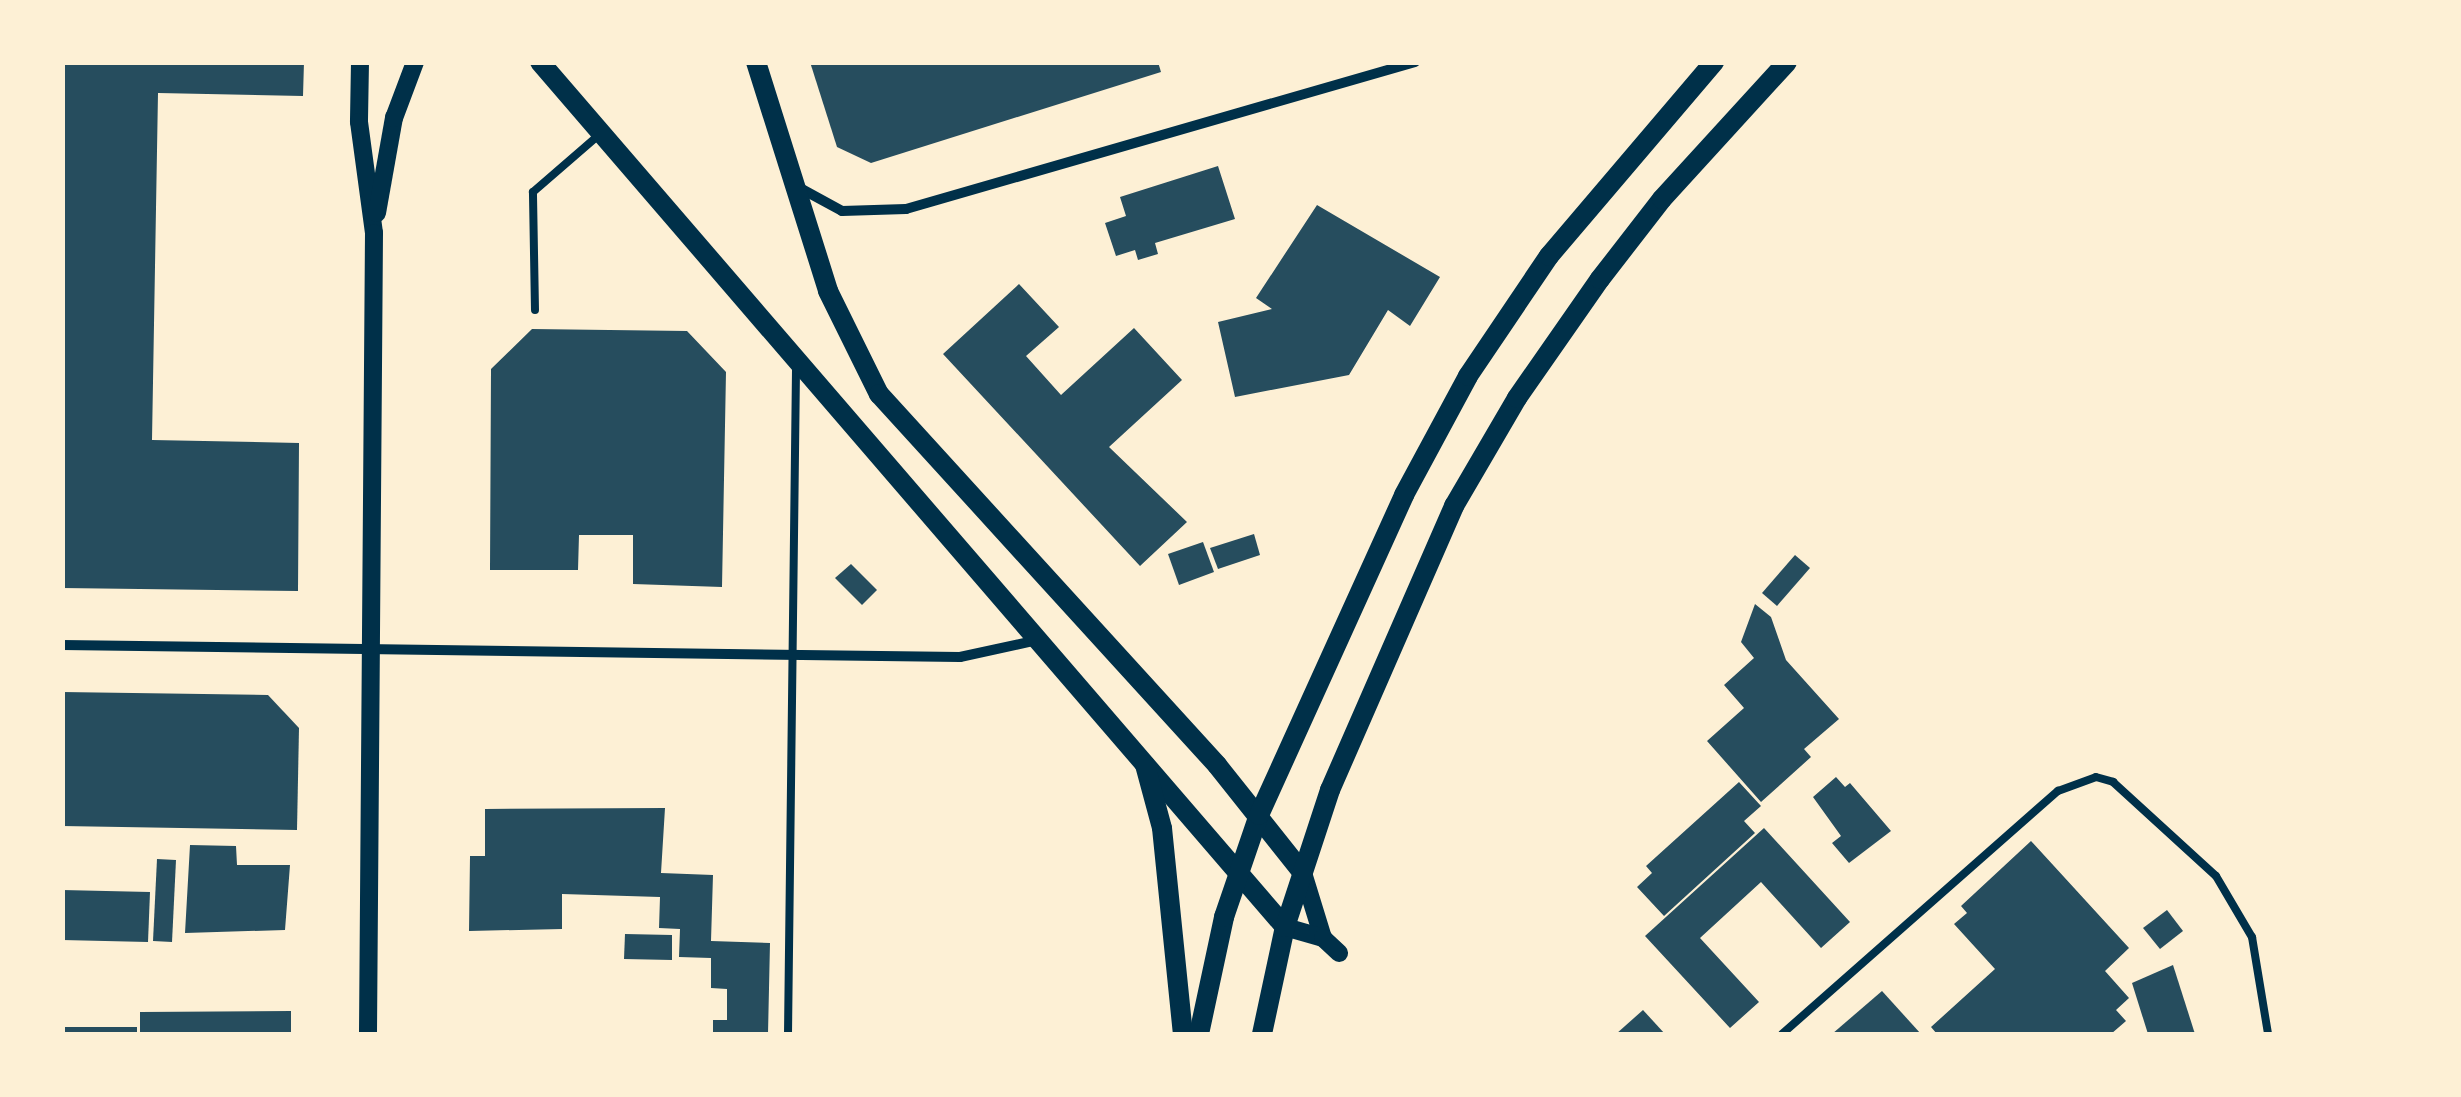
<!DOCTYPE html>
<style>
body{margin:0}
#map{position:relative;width:2461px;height:1097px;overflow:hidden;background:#fdf0d5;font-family:"Archivo Narrow",sans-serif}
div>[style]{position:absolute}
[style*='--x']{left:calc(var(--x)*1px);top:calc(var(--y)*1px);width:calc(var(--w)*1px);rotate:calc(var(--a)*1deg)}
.building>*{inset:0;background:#264d5e}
.service>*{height:8px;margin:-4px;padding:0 4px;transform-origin:4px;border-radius:4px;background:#003049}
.minor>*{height:10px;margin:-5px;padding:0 5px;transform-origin:5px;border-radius:5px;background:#003049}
.tertiary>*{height:18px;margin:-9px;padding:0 9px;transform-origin:9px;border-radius:9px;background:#003049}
.secondary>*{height:20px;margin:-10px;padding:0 10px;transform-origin:10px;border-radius:10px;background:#003049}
span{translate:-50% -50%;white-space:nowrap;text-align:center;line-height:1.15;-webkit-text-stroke:10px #fdf0d5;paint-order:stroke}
.frame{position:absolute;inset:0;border:65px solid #fdf0d5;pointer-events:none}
</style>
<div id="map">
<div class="building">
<i style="clip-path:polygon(62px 62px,304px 62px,303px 96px,158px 93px,152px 440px,299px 443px,298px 591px,62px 588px)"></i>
<i style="clip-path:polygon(810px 62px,1158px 62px,1161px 72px,871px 163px,837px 147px)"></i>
<i style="clip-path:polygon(1218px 166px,1235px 219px,1155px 243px,1158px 254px,1138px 260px,1135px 250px,1116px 256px,1105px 223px,1126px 216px,1120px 197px)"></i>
<i style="clip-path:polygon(1317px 205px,1440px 277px,1410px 326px,1388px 310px,1349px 375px,1235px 397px,1218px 322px,1272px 309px,1256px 298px)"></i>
<i style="clip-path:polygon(1019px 284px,1059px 327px,1026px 356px,1061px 395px,1134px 328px,1182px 380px,1109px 447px,1187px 522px,1140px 566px,943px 354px)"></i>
<i style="clip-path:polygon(532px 329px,687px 331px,726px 372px,722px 587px,633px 584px,633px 535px,579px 535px,578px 570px,490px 570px,491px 369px)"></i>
<i style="clip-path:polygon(1254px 534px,1260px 555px,1218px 569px,1210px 548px)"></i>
<i style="clip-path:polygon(1203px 542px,1214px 572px,1179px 585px,1168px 554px)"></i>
<i style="clip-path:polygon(1795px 555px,1810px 568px,1777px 606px,1762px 593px)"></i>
<i style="clip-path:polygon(851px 564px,877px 590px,862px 605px,835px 578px)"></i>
<i style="clip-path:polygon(1755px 604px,1771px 617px,1786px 660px,1839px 719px,1804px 749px,1811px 757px,1761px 802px,1707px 741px,1744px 708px,1724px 685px,1754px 658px,1741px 642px)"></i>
<i style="clip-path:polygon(62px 692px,268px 695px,299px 728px,297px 830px,62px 826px)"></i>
<i style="clip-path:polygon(1836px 777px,1845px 787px,1850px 783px,1891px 831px,1849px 863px,1832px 843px,1841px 836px,1813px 797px)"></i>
<i style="clip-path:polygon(1739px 782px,1761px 806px,1744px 821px,1755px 833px,1664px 916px,1637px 887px,1652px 873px,1646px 866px)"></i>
<i style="clip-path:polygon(665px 808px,661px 873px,713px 875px,711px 941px,770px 943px,768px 1034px,713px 1034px,713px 1020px,727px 1020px,727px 989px,711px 988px,711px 958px,679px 957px,680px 929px,659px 928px,660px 897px,562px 894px,562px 929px,469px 931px,470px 856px,485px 856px,485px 809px)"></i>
<i style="clip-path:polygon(1764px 828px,1850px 922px,1821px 948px,1761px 882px,1700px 938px,1759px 1002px,1730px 1028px,1645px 936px)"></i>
<i style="clip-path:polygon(2031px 841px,2129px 948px,2105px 971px,2129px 998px,2116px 1010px,2126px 1021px,2111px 1034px,1937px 1034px,1931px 1027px,1995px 969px,1954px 924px,1967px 913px,1961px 906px)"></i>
<i style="clip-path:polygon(190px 845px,236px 846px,237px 865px,290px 865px,285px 930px,185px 933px)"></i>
<i style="clip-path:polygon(157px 859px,176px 860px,172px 942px,153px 941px)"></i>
<i style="clip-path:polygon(62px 890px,150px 892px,148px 942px,62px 940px)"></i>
<i style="clip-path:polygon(2167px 910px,2183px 931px,2160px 949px,2143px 928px)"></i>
<i style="clip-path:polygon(625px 934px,672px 935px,672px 960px,624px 959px)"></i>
<i style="clip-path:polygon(2173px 965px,2195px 1034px,2148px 1034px,2132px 983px)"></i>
<i style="clip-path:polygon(1882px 991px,1921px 1034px,1832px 1034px)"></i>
<i style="clip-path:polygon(1643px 1010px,1665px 1034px,1616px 1034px)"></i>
<i style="clip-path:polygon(291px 1011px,291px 1034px,140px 1034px,140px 1012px)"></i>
<i style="clip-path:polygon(62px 1027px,137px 1027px,137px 1034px,62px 1034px)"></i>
</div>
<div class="service">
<i style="--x:535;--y:310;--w:118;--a:-91"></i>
<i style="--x:533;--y:192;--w:89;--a:-40.9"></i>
<i style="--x:788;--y:1034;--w:668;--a:-89.31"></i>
<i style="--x:1782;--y:1034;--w:368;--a:-41.4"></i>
<i style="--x:2058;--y:791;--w:40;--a:-20.2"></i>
<i style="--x:2096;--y:777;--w:18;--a:16"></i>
<i style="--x:2113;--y:782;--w:139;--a:42.4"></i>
<i style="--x:2216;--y:876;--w:71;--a:59.5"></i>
<i style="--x:2252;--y:937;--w:98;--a:80.6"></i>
</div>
<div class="minor">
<i style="--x:798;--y:187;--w:50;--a:28.6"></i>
<i style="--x:842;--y:211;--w:64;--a:-1.8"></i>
<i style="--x:906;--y:209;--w:530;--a:-16.11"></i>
<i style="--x:62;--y:645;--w:898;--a:0.77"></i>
<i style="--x:960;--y:657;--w:80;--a:-12.3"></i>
</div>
<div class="tertiary">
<i style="--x:360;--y:62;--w:60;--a:91"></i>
<i style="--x:359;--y:122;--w:112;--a:82.3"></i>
<i style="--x:374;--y:233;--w:801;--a:90.43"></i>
<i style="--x:377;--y:213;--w:97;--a:-79.9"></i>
<i style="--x:394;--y:118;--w:60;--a:-69.4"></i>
<i style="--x:1303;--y:873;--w:68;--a:72.9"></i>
<i style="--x:1285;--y:927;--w:40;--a:16"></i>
<i style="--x:1323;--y:938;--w:22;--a:43"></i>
</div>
<div class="secondary">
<i style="--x:540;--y:62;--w:1142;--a:49.26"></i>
<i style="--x:756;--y:62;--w:240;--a:72.5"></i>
<i style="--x:828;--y:291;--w:115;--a:63.7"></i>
<i style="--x:879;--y:394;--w:502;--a:47.66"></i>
<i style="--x:1217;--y:765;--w:138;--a:51.5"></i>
<i style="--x:1145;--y:765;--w:65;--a:74.9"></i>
<i style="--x:1162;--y:828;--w:207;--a:84.2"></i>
<i style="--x:1199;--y:1034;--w:120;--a:-77.9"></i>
<i style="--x:1224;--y:917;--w:108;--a:-71.1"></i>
<i style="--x:1259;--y:815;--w:351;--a:-65.6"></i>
<i style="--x:1404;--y:495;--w:135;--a:-61.7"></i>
<i style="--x:1468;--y:376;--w:145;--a:-56"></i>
<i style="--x:1549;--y:256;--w:255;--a:-49.6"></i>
<i style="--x:1262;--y:1034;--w:109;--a:-77.9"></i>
<i style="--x:1285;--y:927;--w:144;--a:-71.8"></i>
<i style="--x:1330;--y:790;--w:310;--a:-66.4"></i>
<i style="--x:1454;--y:506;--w:125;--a:-59.7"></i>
<i style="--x:1517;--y:398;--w:145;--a:-55.1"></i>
<i style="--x:1600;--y:279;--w:101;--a:-52.2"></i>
<i style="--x:1662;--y:199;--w:185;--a:-47.6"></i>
</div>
<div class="frame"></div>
</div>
